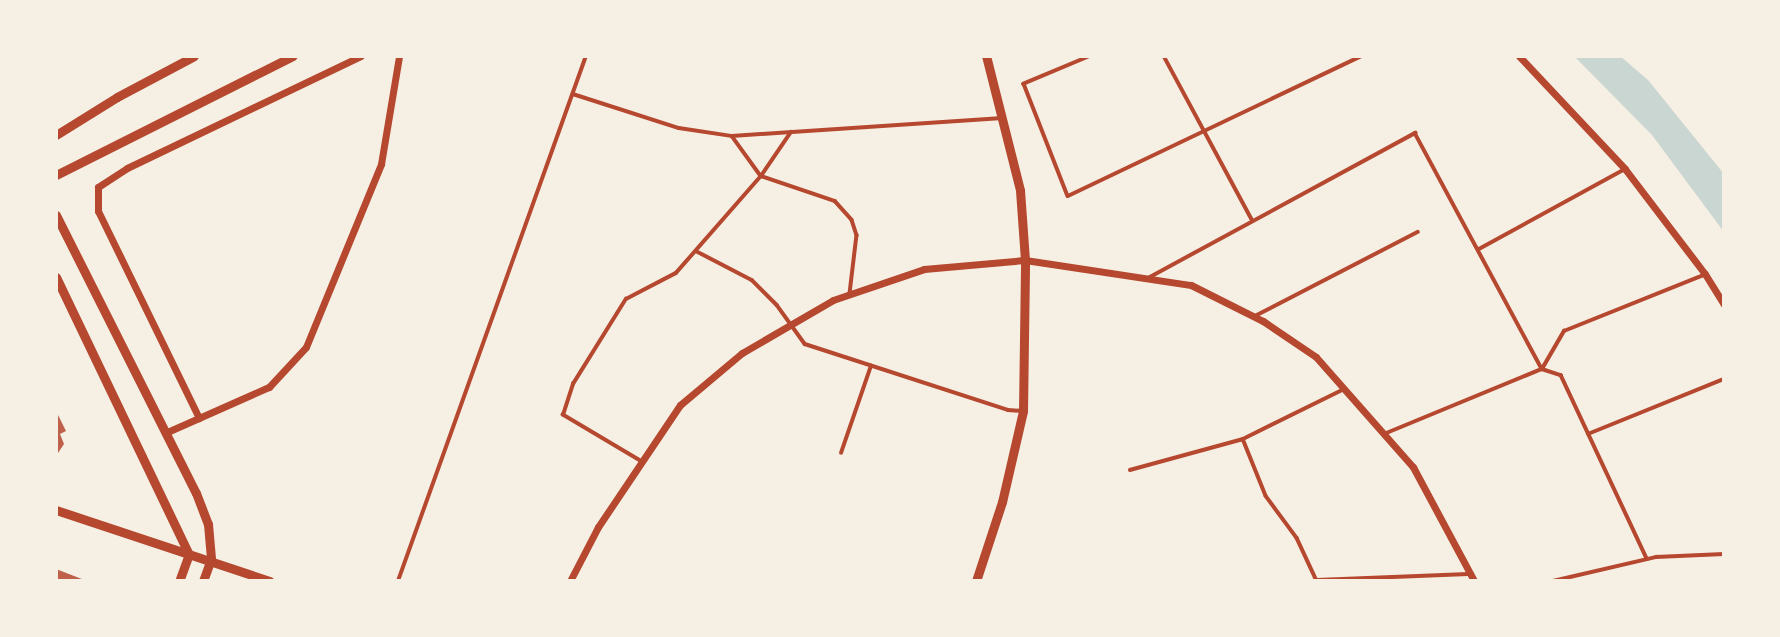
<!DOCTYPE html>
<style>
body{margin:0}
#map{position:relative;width:1780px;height:637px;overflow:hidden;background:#f6efe4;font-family:Montserrat,sans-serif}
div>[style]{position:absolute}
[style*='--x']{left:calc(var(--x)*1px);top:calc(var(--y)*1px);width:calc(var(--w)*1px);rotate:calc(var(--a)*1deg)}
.water>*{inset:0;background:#c9d6d2}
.building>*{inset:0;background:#bf614a}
.service>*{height:3.5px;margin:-1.75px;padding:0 1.75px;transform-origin:1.75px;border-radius:1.75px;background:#b5482f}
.minor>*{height:7px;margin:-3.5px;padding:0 3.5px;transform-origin:3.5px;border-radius:3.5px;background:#b5482f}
.tertiary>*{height:9px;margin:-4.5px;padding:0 4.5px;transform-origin:4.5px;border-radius:4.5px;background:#b5482f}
span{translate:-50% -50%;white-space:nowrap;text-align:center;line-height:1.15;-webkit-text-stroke:7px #f6efe4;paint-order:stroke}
.frame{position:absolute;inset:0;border:58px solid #f6efe4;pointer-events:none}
</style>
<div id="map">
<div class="water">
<i style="clip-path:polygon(1574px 56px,1620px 56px,1648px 80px,1724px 174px,1724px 232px,1652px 135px)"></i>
</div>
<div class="building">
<i style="clip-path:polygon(56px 411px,66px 431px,60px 434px,64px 444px,56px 456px)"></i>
<i style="clip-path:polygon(56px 569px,87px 581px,56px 581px)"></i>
</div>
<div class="service">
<i style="--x:1091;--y:56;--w:73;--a:157.3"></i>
<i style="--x:1024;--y:84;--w:120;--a:68.6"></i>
<i style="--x:1068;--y:196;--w:325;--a:-25.5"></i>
<i style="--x:1164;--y:56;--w:187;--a:61.7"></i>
<i style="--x:573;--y:94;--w:111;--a:17.8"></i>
<i style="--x:679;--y:128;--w:54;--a:8.6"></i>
<i style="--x:732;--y:136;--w:271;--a:-3.8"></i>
<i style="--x:732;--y:136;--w:49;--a:54.1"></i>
<i style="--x:761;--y:176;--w:78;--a:18.7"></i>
<i style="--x:835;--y:201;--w:25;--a:48"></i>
<i style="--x:852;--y:220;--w:16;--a:72"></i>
<i style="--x:857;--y:235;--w:59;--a:96.8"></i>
<i style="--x:1479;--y:249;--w:166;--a:-28.7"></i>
<i style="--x:696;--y:251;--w:63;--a:27.4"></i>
<i style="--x:752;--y:280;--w:35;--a:45"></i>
<i style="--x:777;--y:305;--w:48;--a:54.3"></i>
<i style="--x:805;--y:344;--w:213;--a:18"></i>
<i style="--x:1008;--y:410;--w:15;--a:4"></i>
<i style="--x:1150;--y:277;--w:302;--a:-28.5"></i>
<i style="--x:1415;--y:133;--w:268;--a:61.7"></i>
<i style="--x:1542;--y:369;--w:20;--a:18"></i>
<i style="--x:1561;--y:375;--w:203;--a:64.9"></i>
<i style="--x:1255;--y:316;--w:183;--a:-27.3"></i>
<i style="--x:1384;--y:434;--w:171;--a:-22.4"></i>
<i style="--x:1542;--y:369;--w:44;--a:-59.9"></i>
<i style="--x:1564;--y:331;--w:151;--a:-21.8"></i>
<i style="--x:1588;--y:434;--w:147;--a:-22"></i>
<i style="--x:1243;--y:439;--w:61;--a:68"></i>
<i style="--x:1266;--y:496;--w:52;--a:53.6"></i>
<i style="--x:1297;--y:538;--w:47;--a:65.1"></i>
<i style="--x:841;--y:453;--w:92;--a:-71"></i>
<i style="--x:642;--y:462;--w:92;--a:-149.3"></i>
<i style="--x:563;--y:415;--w:33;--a:-72"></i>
<i style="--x:573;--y:384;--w:100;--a:-58.1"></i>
<i style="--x:626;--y:299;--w:56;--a:-27.5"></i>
<i style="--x:676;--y:273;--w:129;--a:-48.8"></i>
<i style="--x:761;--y:176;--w:53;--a:-55.7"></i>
<i style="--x:1130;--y:470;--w:117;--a:-15.3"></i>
<i style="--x:1243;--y:439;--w:113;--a:-26.3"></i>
<i style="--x:1317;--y:580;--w:151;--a:-2.3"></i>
<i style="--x:398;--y:581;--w:558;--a:-70.3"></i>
<i style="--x:1553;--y:581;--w:106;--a:-13.1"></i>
<i style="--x:1656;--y:557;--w:68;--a:-2.5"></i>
</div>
<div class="minor">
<i style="--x:1519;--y:56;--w:155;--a:46.8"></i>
<i style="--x:1625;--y:169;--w:132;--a:52.7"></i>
<i style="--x:1705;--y:274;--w:36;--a:58"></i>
<i style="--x:199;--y:418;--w:230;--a:-116"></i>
<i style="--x:98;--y:211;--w:24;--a:-90"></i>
<i style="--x:98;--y:187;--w:35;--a:-33"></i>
<i style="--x:127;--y:168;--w:259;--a:-25.6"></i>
<i style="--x:165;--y:433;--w:114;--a:-23.9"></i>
<i style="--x:269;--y:387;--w:54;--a:-47.2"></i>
<i style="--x:306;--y:347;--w:198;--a:-67.7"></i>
<i style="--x:381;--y:164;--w:109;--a:-80.5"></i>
<i style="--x:570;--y:581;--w:61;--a:-62.6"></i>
<i style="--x:598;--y:527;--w:147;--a:-56.1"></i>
<i style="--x:680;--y:405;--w:81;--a:-40"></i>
<i style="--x:742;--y:353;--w:105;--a:-30.2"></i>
<i style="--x:833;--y:300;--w:96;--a:-18.8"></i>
<i style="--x:924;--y:269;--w:101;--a:-5.1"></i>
<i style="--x:1025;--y:260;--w:168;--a:8.6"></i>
<i style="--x:1191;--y:285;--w:80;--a:26.6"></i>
<i style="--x:1263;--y:321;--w:64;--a:34.2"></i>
<i style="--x:1316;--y:357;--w:147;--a:48.6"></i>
<i style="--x:1413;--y:467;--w:129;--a:61.8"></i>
</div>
<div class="tertiary">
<i style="--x:56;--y:135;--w:72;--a:-31.9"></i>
<i style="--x:117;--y:97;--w:87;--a:-28"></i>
<i style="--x:56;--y:175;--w:265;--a:-26.7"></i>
<i style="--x:56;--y:215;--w:311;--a:63.3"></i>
<i style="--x:196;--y:493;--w:33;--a:69"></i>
<i style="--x:208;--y:524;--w:35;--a:85"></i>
<i style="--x:211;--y:559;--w:23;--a:110"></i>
<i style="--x:56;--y:277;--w:307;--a:64.4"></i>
<i style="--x:189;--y:554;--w:29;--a:110"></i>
<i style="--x:56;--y:510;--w:225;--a:18.4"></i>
<i style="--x:976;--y:581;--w:83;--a:-71.8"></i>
<i style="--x:1002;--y:502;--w:93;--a:-77"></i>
<i style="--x:1023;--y:411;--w:151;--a:-89.2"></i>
<i style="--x:1025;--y:260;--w:70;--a:-94.1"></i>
<i style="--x:1020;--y:190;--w:138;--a:-104.2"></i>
</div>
<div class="frame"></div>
</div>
